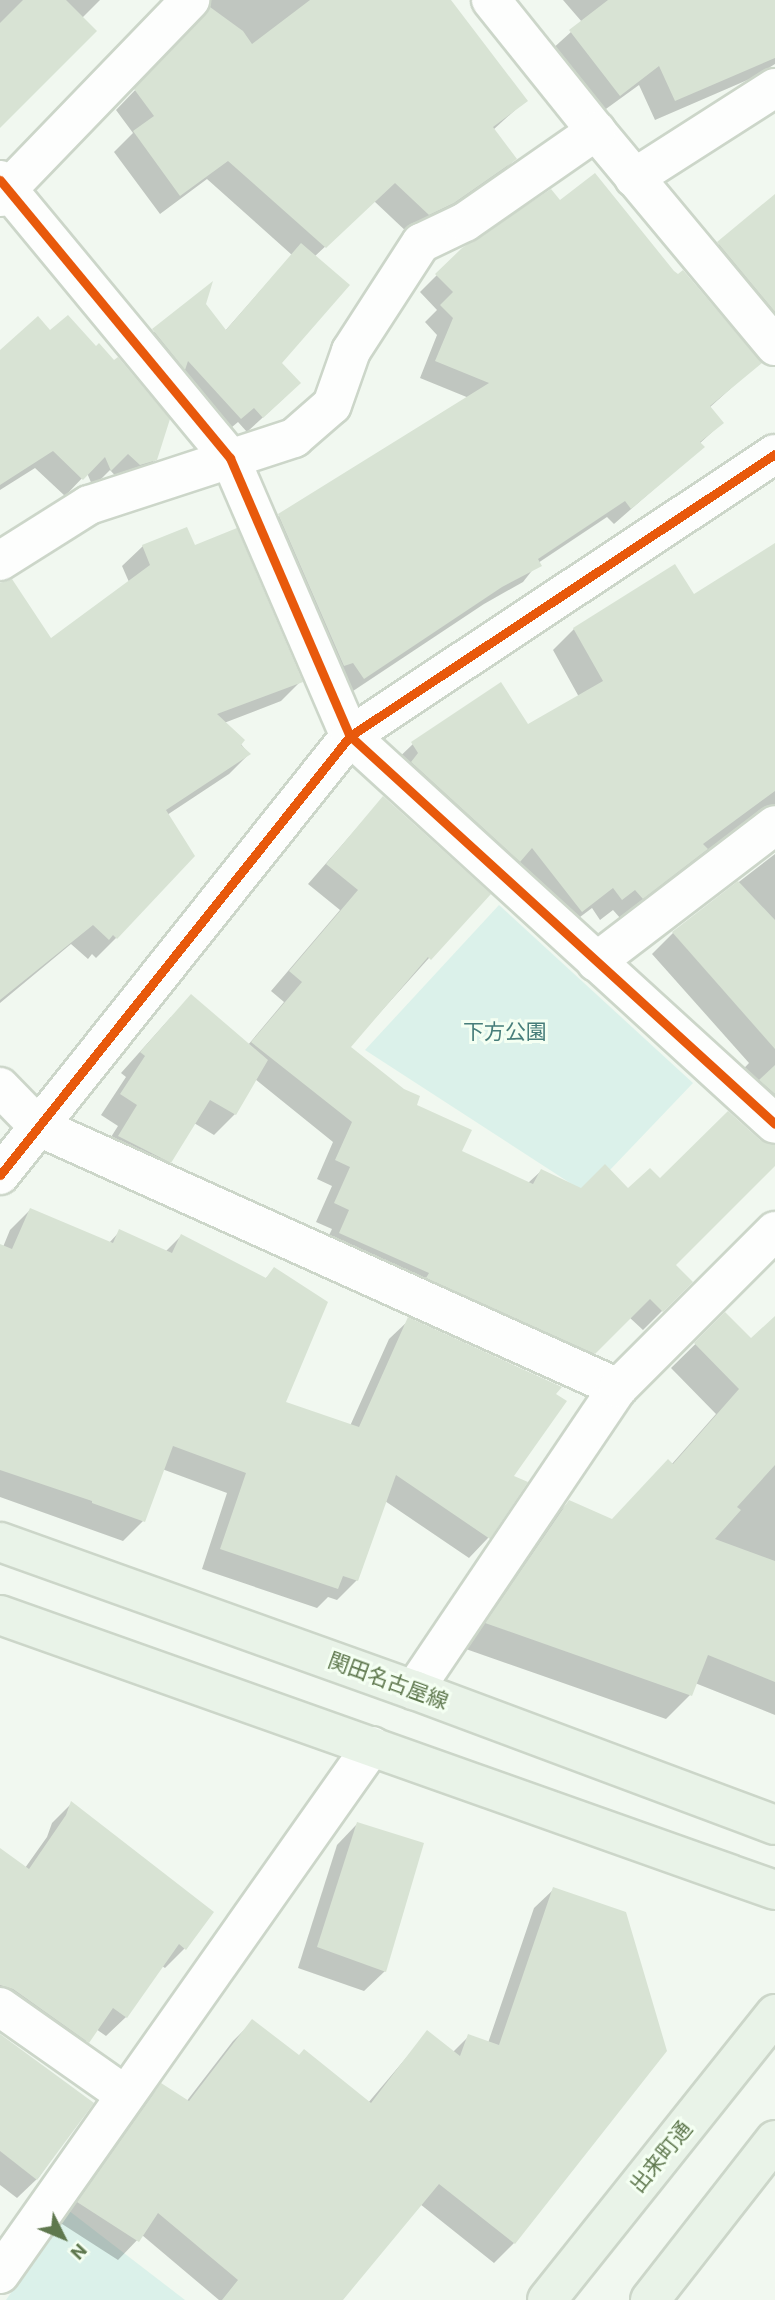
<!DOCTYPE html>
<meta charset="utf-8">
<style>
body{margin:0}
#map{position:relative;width:775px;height:2300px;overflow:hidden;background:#f1f8f0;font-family:Roboto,"Noto Sans JP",sans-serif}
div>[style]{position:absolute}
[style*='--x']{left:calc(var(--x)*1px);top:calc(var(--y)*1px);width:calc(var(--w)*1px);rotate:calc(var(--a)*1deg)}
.green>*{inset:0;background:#dbf1ea}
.shadow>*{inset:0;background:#0003}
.building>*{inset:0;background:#d8e3d4}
.roads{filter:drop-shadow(2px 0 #ccd6c9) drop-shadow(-2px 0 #ccd6c9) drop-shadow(0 2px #ccd6c9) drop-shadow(0 -2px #ccd6c9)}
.minor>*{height:38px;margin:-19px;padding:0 19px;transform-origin:19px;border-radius:19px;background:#fdfefd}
.major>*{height:38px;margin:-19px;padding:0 19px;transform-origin:19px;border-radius:19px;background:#e9f3e8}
.cycleway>*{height:9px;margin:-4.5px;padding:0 4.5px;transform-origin:4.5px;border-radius:4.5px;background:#e8590c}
span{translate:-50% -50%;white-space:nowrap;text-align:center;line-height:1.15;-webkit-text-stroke:6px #f4fff2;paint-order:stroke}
.park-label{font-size:21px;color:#467d7a}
.street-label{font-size:21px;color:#5f784e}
.north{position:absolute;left:28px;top:2202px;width:70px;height:70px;-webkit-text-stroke:5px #f4fff2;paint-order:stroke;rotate:133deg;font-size:19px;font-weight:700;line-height:28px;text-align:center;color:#5f784e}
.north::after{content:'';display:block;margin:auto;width:24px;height:32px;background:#5f784e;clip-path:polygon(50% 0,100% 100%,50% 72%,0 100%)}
</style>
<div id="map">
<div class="green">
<i style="clip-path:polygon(499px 905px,693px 1083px,587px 1194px,365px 1050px)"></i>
<i style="clip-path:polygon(68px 2210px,185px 2300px,6px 2300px)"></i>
</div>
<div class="shadow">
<i style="clip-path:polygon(0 0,100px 0,82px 18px,0 125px)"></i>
<i style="clip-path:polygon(179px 0,444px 0,525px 101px,493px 130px,515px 159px,495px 179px,432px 222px,409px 234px,374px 201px,314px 257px,280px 363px,284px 398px,247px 432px,238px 422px,225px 433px,138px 346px,209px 286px,204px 304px,225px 331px,292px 255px,207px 179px,160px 214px,114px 152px,133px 133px,116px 110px,186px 37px,192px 27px,192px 15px)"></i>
<i style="clip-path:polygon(563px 0,775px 0,775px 64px,752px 78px,655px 120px,639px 85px,599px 114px,550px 51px,582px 22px)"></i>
<i style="clip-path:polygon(775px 196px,775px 352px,698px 263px)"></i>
<i style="clip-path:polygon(560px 203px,673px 273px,759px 363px,709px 408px,722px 423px,699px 444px,702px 447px,614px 524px,607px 517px,538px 563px,523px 582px,484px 604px,347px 695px,262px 532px,279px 516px,469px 398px,420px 378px,437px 335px,425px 322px,437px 310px,420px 292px,463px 249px)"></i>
<i style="clip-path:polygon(0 352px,156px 459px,137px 477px,121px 482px,110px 470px,93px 487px,87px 473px,65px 496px,35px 468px,0 490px)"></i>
<i style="clip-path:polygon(775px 545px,775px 841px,750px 824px,739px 828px,621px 919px,613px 910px,600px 920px,592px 908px,560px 932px,391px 765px,413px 744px,527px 727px,579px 697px,553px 650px,574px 629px,693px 597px)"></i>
<i style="clip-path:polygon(143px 546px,194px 548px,301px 681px,281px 701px,224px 723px,249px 754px,229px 774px,167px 815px,193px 855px,116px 938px,96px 958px,92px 954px,88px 959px,71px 944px,0 1003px,0 602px,50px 640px,129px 582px,122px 566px)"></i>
<i style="clip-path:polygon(383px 798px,429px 958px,349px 1047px,460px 1152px,528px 1183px,541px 1171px,673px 1265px,691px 1282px,643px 1330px,629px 1317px,575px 1372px,321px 1252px,332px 1229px,316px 1222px,332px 1186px,317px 1179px,333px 1142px,255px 1079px,235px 1114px,214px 1135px,194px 1123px,170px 1161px,149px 1182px,99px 1156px,118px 1126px,101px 1115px,126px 1077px,121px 1073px,171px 1017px,248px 1045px,284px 1002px,271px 991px,340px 910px,308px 884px)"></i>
<i style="clip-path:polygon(775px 854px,775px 1133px,726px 1087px,749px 1063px,652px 954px,673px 933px)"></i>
<i style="clip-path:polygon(30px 1210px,109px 1243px,120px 1231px,166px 1251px,181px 1236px,265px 1279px,274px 1270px,284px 1403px,350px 1426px,389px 1339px,409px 1320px,511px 1476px,488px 1538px,469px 1558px,385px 1501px,357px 1580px,337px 1600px,328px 1597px,317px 1608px,202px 1569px,227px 1493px,162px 1469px,143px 1521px,123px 1541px,0 1497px,0 1246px,3px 1247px,10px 1230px)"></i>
<i style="clip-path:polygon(725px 1315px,751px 1340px,775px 1318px,775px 1715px,695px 1683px,690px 1695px,666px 1719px,463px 1648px,545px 1526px,569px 1502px,611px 1521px,671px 1465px,716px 1414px,671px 1368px)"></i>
<i style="clip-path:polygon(71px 1804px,185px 1948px,165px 1968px,162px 1966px,126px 2017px,106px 2036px,96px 2029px,68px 2061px,0 2013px,0 1850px,25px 1868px,47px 1837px,52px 1823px)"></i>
<i style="clip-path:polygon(357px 1824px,385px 1971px,364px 1991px,298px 1968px,337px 1845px)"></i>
<i style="clip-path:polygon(554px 1889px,514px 2243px,494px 2263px,420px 2204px,342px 2300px,219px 2300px,142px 2235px,118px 2260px,59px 2222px,142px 2105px,161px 2086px,186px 2102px,233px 2041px,253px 2021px,298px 2057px,368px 2103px,428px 2032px,453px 2052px,469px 2036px,488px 2043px,534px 1908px)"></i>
<i style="clip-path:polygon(0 2036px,91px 2103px,39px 2177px,17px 2198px,0 2185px)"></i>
</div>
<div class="building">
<i style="clip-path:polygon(23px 0,66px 0,97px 31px,0 128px,0 23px)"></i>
<i style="clip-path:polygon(310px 0,451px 0,528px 101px,493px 127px,517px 159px,454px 203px,429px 215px,395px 183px,326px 248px,228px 161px,180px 196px,133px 131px,154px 116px,134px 89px,210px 7px,243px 31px,252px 44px)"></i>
<i style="clip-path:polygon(608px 0,775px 0,775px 58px,675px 101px,659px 66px,620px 96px,569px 30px)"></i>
<i style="clip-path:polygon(595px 173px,674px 271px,678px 274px,683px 270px,762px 363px,710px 406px,724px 423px,700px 442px,705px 447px,631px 509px,625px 501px,538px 559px,542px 566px,502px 587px,364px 679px,353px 663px,344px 666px,278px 514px,489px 383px,435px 361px,453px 318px,440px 305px,453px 292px,435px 274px,462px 248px,551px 189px,560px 200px)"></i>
<i style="clip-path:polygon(775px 194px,775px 312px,717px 242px)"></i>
<i style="clip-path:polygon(301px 243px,350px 285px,282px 363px,301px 383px,263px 418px,254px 408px,241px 419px,188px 361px,185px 370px,152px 329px,213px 281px,206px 304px,226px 330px)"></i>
<i style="clip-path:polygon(68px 315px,96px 346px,99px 343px,114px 360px,118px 357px,170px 419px,157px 460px,140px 465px,128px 454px,111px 471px,105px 457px,83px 480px,53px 451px,0 485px,0 350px,38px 316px,50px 330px)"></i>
<i style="clip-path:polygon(187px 527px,195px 545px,237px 528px,303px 682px,217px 714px,245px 740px,241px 745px,251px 754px,166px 810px,195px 856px,117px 939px,113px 935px,109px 940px,93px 925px,0 1000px,0 583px,12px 579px,51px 638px,150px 565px,142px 545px)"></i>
<i style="clip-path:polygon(775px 543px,775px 791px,703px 844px,708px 849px,643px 899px,635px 890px,622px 900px,613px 888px,582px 912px,532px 848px,520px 862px,411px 762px,418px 753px,411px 742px,501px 682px,528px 724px,603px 681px,573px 628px,675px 564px,694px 594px)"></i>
<i style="clip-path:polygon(383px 796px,491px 894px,431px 960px,428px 957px,351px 1047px,404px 1089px,420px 1096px,417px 1105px,472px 1130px,462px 1151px,533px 1184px,541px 1169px,581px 1188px,605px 1164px,628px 1188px,650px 1168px,660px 1178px,728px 1111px,760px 1140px,775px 1145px,775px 1166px,676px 1265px,693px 1282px,663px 1312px,650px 1299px,595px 1354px,426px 1278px,429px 1273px,339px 1233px,349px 1210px,334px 1203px,350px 1167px,335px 1160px,352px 1122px,251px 1042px,302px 982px,289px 971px,358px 890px,326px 864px)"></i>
<i style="clip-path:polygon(738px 881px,775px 920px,775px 1049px,672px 932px)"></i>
<i style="clip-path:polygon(191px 994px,268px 1060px,236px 1115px,210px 1100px,171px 1163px,118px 1136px,137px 1105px,120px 1094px,145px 1056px,140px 1052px)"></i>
<i style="clip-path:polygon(775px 1065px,775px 1094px,759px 1080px)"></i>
<i style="clip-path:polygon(30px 1208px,113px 1243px,119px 1229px,172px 1253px,181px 1234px,266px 1278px,274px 1267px,328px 1302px,286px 1402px,359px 1427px,408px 1317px,562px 1387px,556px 1394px,567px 1401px,514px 1476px,528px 1482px,490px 1539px,396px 1475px,358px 1581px,343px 1576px,338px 1589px,220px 1549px,246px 1473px,173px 1446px,145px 1522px,92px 1503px,92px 1501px,0 1470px,0 1244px,12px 1249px)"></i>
<i style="clip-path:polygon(725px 1312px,751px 1338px,775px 1316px,775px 1465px,737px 1507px,741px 1510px,715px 1539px,775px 1561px,775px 1682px,708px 1655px,692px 1696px,485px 1623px,569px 1500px,612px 1519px,668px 1459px,673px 1464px,739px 1389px,694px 1343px)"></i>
<i style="clip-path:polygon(71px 1801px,214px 1912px,186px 1950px,179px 1944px,127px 2018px,113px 2008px,89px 2043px,13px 1989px,0 1985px,0 1848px,29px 1869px,66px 1815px)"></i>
<i style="clip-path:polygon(357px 1822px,424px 1843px,386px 1972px,317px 1947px)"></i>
<i style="clip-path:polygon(553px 1887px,626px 1912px,667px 2051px,515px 2244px,439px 2184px,343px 2300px,222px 2300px,238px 2280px,158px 2213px,139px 2242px,77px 2202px,161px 2083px,189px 2101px,252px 2019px,299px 2055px,304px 2049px,371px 2103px,427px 2030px,460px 2056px,468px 2034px,499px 2045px)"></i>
<i style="clip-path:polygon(0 2034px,94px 2103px,37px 2180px,0 2151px)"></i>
</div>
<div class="roads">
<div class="minor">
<i style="--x:491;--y:0;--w:168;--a:51.3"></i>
<i style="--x:596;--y:131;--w:280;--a:50.2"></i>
<i style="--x:634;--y:178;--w:167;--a:-32.6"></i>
<i style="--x:0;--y:180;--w:361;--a:50.4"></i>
<i style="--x:230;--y:458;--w:303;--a:66.7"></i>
<i style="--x:350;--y:736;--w:575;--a:42.39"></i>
<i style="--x:0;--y:197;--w:274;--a:-46"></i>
<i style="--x:0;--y:561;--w:105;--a:-32.2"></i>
<i style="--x:89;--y:505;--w:216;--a:-18.1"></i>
<i style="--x:294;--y:438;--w:50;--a:-41"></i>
<i style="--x:332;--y:405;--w:57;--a:-70.6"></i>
<i style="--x:351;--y:351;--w:129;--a:-57.1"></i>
<i style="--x:421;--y:243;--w:49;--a:-25.5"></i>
<i style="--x:465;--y:222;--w:160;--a:-34.8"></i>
<i style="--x:596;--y:962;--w:225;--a:-37.4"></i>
<i style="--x:0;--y:1087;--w:56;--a:45.7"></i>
<i style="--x:39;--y:1127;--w:635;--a:24.26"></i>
<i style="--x:0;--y:1175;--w:561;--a:-51.44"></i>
<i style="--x:350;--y:736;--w:510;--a:-33.57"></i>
<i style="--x:414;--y:1690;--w:364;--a:-56"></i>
<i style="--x:618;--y:1388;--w:222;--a:-45"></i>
<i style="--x:0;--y:2007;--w:153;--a:35.1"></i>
<i style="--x:0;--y:2274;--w:646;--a:-54.83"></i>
</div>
<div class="major">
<i style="--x:0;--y:1542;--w:440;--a:19.7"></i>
<i style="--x:414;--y:1690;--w:385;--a:20.5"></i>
<i style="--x:0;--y:1615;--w:822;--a:19.54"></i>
<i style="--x:547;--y:2300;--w:366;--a:-51.4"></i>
<i style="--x:650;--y:2300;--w:203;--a:-52"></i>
</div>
</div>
<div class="cycleway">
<i style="--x:0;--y:180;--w:361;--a:50.4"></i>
<i style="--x:230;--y:458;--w:303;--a:66.7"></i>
<i style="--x:350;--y:736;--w:575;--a:42.39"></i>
<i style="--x:0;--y:1175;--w:561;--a:-51.44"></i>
<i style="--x:350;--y:736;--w:510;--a:-33.57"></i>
</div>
<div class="park-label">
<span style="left:505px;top:1032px">下方公園</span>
</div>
<div class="street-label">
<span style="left:388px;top:1681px;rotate:20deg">関田名古屋線</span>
<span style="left:661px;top:2157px;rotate:-51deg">出来町通</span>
</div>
<div class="north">N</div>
</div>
